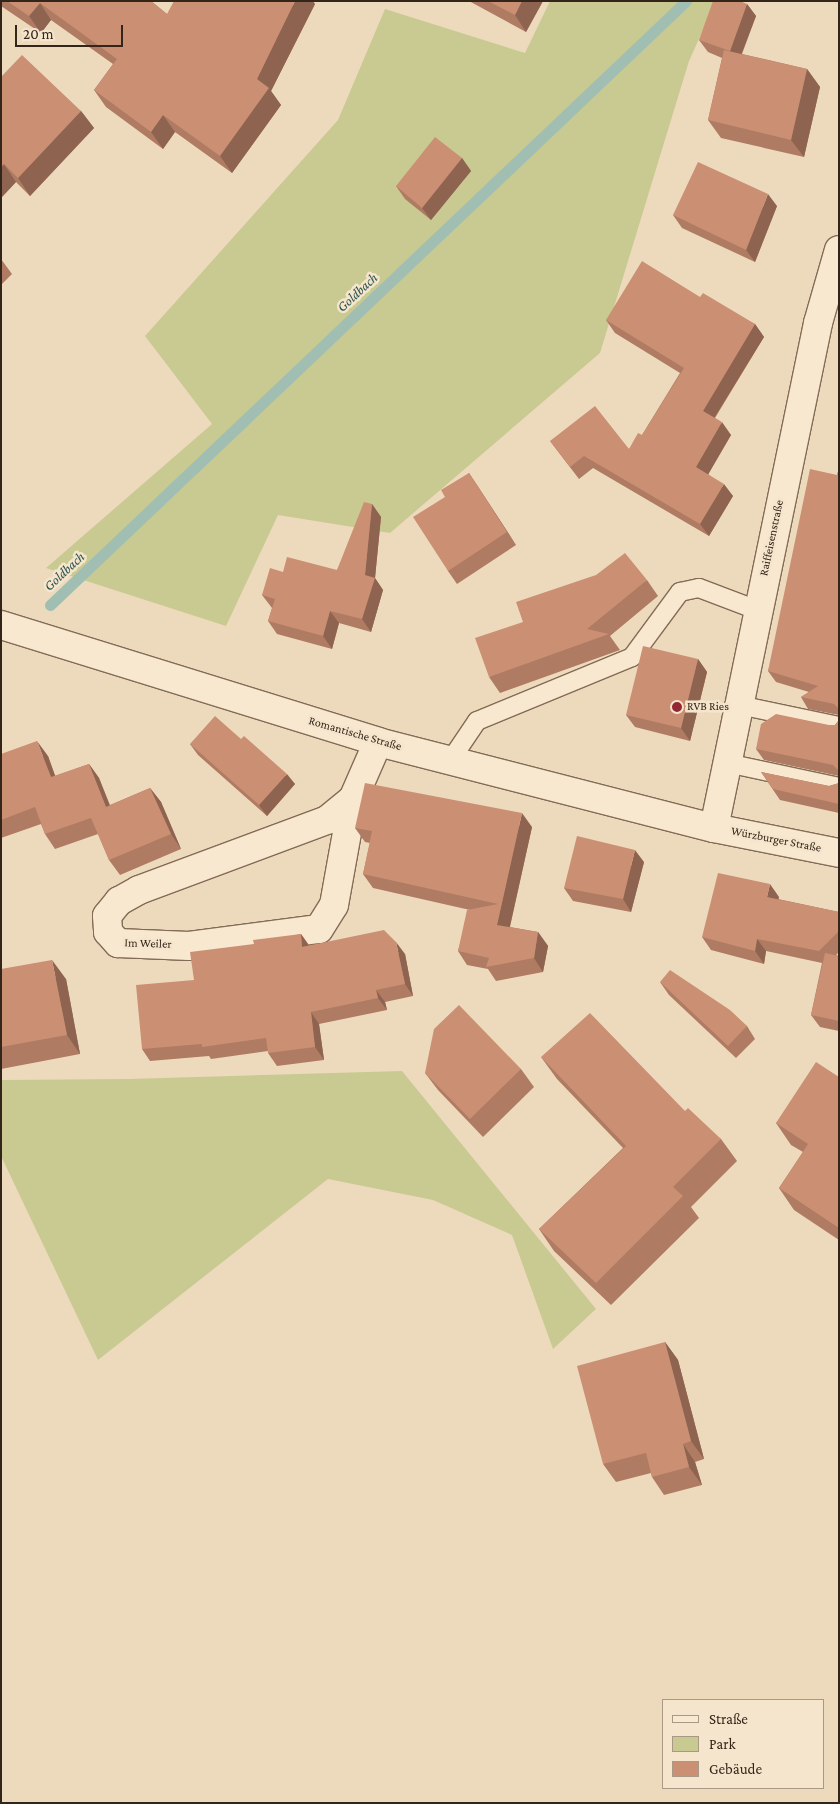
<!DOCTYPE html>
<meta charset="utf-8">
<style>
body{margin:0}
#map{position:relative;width:840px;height:1804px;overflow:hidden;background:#eddabd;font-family:"Crimson Pro",serif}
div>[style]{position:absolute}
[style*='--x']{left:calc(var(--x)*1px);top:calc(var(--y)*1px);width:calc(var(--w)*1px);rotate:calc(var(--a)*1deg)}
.green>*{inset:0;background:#c9ca91}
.stream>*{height:11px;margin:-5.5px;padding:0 5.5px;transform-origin:5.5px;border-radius:5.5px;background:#a1beb3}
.roads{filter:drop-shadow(1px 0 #846b56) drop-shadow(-1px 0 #846b56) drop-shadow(0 1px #846b56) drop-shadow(0 -1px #846b56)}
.service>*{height:18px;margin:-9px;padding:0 9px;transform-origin:9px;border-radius:9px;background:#f8e8d0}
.minor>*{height:28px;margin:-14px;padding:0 14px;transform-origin:14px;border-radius:14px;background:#f8e8d0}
.wall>*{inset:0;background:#af7b63}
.shaded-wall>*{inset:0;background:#8e6450}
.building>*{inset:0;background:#cb8f73}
.dots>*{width:14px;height:14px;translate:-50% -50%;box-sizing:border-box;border:2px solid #f5e5cc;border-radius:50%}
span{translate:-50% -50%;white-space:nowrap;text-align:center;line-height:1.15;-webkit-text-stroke:5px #f5e5cc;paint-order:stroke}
.street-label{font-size:12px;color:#34251b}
.poi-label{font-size:12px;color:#34251b}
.left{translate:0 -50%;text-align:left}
.water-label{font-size:14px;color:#2a534d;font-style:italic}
.frame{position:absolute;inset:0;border:2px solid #34251b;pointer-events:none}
.legend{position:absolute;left:662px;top:1699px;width:162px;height:90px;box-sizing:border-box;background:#f5e5cc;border:1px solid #a89885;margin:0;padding:6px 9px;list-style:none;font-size:15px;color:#34251b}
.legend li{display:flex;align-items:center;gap:10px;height:25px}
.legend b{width:25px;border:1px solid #a89885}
.scale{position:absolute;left:15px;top:25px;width:108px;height:22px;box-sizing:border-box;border:2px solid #34251b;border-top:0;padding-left:6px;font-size:15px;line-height:18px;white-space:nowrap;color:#34251b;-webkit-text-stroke:4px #f5e5cc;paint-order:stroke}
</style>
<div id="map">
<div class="green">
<i style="clip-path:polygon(550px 1px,716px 1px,689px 61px,600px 353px,390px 533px,278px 515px,226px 626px,46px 568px,212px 424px,145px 336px,338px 120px,385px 9px,525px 53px)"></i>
<i style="clip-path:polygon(402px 1071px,596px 1309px,553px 1349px,512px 1235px,433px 1200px,328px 1179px,98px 1360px,1px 1156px,1px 1080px,129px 1079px)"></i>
</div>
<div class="stream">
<i style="--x:50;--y:605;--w:877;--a:-43.52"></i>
</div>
<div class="roads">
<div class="service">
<i style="--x:739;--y:705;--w:102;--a:11.9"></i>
<i style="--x:450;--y:761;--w:48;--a:-56"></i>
<i style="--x:477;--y:721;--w:168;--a:-22.4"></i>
<i style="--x:632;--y:657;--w:81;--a:-53.6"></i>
<i style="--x:680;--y:592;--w:19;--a:-12"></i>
<i style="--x:699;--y:588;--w:62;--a:20.8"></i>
<i style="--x:727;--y:763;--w:115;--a:12.1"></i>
</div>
<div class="minor">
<i style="--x:1;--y:625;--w:395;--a:17.2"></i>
<i style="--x:378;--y:742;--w:347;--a:14.4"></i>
<i style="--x:714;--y:828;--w:127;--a:11.3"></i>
<i style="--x:353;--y:799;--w:33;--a:141"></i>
<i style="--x:327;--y:820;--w:201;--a:159.6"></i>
<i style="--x:139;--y:890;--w:23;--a:151"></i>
<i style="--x:119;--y:901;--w:19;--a:129"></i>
<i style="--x:107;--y:916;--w:16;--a:86"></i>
<i style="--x:108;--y:932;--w:15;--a:48"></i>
<i style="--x:118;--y:943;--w:71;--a:2.4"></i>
<i style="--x:189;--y:946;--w:131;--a:-7.5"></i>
<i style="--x:319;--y:929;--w:28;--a:-58"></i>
<i style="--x:334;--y:905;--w:108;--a:-79.8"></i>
<i style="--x:353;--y:799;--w:62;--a:-66.3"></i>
<i style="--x:714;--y:828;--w:516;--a:-78.36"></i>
<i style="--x:818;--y:323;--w:76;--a:-74"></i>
</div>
</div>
<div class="wall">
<i style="clip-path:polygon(1px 1px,151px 1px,167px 14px,315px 4px,271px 91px,281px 105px,232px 173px,175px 132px,163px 149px,106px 107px,94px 90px,113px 64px,51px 20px,41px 33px,1px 6px)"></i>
<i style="clip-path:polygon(469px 1px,543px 1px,526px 32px)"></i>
<i style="clip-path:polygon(747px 4px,756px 16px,742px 54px,807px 69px,820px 87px,804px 157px,721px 138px,708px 120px,722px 58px,708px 52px,699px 40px)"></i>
<i style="clip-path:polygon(1px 77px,81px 111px,94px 128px,30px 196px,16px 182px,1px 198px)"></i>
<i style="clip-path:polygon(462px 158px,471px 171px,431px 220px,405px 199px,396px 186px)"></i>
<i style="clip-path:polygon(777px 206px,755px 262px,682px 228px,673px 215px)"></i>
<i style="clip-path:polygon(1px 259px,12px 274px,1px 285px)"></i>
<i style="clip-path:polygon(700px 297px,755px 324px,764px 337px,715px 418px,731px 435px,708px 474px,733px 496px,709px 536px,593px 468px,579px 479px,550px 441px,629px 449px,642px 435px,680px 373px,615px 333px,606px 320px)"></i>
<i style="clip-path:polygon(839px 468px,839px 715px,808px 709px,801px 697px,809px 692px,776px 682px,768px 671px,837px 475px)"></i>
<i style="clip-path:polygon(469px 473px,516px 545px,457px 584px,448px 571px,445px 497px)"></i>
<i style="clip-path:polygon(372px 504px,381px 517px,375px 578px,383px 590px,371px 632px,339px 623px,332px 649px,277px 634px,268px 621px,272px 608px,262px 595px,283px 572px,337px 570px)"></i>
<i style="clip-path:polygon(647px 580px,658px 596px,610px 636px,620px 650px,500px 693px,489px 677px)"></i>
<i style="clip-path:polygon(698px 659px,707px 672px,690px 741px,635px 727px,626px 715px)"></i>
<i style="clip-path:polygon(839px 720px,839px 776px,764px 760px,756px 749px,829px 725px,835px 725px)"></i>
<i style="clip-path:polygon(241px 739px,295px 784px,267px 816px,198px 755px,190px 744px)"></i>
<i style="clip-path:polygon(1px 754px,48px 756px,55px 776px,89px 764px,99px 778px,110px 805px,150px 788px,161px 802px,181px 849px,120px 875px,109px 860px,98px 834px,55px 849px,45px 834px,41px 824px,1px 838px)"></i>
<i style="clip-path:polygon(761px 772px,829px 786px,839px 783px,839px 813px,780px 800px)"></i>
<i style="clip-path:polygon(532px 827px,510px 927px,538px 932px,548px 946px,543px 972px,496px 981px,488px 969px,467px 965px,458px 951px,470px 910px,373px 888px,363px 874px,370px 843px,365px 842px,355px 828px)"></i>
<i style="clip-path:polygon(644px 862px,631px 912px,573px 901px,564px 888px)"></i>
<i style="clip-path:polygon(779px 897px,778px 899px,839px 912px,839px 952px,836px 955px,839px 956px,839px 1031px,820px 1027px,811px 1015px,822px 963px,766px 951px,764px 964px,711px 950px,702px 937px)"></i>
<i style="clip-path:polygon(301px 934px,309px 945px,405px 954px,413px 996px,385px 1002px,387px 1010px,319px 1024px,324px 1060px,277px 1066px,268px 1053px,268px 1051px,211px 1059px,209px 1056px,150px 1061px,142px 1049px,194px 980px,254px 944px)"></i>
<i style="clip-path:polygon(1px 969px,66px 979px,80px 1054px,1px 1069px)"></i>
<i style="clip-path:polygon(660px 982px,747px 1026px,755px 1039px,736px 1058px,669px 995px)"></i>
<i style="clip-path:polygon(541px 1057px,685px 1111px,721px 1139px,737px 1161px,691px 1207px,699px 1218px,611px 1305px,554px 1251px,539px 1229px,623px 1148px,557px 1079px)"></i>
<i style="clip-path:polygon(521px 1069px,534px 1087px,483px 1137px,438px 1090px,425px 1073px)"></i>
<i style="clip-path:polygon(839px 1077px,839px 1240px,794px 1210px,779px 1188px,803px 1152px,791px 1145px,776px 1123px)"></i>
<i style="clip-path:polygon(665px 1342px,678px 1360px,704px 1459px,695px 1462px,702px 1485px,664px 1495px,652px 1477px,651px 1473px,616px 1482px,603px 1464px)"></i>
</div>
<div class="shaded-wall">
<i style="clip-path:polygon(295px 1px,313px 1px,315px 4px,271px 91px,281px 105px,232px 173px,220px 156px,257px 79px)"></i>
<i style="clip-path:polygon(522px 1px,543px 1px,526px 32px,515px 15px)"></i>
<i style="clip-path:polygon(40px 3px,51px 20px,41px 33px,29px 16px)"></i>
<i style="clip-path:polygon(747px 4px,756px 16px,738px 63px,730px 51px)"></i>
<i style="clip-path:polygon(807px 69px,820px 87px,804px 157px,791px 140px)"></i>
<i style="clip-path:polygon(81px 111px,94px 128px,30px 196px,18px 178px)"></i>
<i style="clip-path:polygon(163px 115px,175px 132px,163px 149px,151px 132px)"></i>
<i style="clip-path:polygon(462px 158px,471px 171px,431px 220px,422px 208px)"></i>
<i style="clip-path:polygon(4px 164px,16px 182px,1px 198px,1px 167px)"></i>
<i style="clip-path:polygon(768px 194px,777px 206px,755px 262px,746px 250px)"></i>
<i style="clip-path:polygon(755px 324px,764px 337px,711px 423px,703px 411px)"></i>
<i style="clip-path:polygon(722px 422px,731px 435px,705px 480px,696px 467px)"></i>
<i style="clip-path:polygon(469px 473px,477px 485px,516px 545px,507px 532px)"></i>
<i style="clip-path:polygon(724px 484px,733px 496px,709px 536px,700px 524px)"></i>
<i style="clip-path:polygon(372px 504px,381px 517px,375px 578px,383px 590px,371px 632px,362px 619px,365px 575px)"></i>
<i style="clip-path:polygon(330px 611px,339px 623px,332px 649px,323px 636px)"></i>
<i style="clip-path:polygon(698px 659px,707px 672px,690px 741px,681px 728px)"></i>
<i style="clip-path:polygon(37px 741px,48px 756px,61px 792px,51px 777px)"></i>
<i style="clip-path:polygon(89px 764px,99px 778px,116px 822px,106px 807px)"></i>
<i style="clip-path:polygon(287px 774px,295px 784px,267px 816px,259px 805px)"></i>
<i style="clip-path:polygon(150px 788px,161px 802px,181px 849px,171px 834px)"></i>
<i style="clip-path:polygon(522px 813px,532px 827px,507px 939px,497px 925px)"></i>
<i style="clip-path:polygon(635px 850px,644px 862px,631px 912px,623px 899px)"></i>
<i style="clip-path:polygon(770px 884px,779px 897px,776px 909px,767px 897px)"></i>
<i style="clip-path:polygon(538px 932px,548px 946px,543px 972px,534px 958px)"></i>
<i style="clip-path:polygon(301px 934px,309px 946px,302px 947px)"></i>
<i style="clip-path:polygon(757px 939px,766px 951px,764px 964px,755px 951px)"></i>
<i style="clip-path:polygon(396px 942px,405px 954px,413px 996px,405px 984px)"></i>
<i style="clip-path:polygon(52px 960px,66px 979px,80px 1054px,67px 1035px)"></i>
<i style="clip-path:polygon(376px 990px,385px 1002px,387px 1010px,378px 998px)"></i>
<i style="clip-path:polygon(311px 1012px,319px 1024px,324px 1060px,315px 1047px)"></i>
<i style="clip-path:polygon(665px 1342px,678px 1360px,704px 1459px,691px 1441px)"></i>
<i style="clip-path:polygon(683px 1444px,695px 1462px,702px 1485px,689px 1467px)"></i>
</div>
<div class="building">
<i style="clip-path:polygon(7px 1px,151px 1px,167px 14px,174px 1px,295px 1px,257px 79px,269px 88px,220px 156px,163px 115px,151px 132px,94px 90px,117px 59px,40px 3px,29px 16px)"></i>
<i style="clip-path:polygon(488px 1px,522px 1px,515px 15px)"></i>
<i style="clip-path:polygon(713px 1px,740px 1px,747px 4px,730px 51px,699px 40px)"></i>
<i style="clip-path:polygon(724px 50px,807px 69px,791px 140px,708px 120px)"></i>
<i style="clip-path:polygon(22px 55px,81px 111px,18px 178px,4px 164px,1px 167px,1px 77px)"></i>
<i style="clip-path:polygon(435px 137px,462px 158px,422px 208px,396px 186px)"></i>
<i style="clip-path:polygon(698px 162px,768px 194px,746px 250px,673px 215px)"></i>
<i style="clip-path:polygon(642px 261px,700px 297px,703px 293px,755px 324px,703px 411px,722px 422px,696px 467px,724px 484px,700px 524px,584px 456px,570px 467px,550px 441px,595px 406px,629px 449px,638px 433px,642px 435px,684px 368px,606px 320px)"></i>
<i style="clip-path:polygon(839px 468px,839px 709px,834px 704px,801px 697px,818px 686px,768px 671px,810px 469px,837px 475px)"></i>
<i style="clip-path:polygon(469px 473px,507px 532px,448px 571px,413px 517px,445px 497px,441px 490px)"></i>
<i style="clip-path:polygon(364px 502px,372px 504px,365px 575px,375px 578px,362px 619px,330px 611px,323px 636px,268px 621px,275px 599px,262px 595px,270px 568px,283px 572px,287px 557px,337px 570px)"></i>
<i style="clip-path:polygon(625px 553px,647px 580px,587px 629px,609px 634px,489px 677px,475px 638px,523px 622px,516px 602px,596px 575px)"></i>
<i style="clip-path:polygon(643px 646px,698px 659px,681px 728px,626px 715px)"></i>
<i style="clip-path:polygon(776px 714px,829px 725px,835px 725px,839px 720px,839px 771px,833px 765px,756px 749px,761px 724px)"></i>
<i style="clip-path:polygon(215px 716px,241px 739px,244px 736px,287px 774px,259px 805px,190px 744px)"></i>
<i style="clip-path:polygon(37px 741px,51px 777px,89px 764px,106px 807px,150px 788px,171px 834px,109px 860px,91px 818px,45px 834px,35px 807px,1px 820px,1px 754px)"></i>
<i style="clip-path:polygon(761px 772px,829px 786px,839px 783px,839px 804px,773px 789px)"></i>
<i style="clip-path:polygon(365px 783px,522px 813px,497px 925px,538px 932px,534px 958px,486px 967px,489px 958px,458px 951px,467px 910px,498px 904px,363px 874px,372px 831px,355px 828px)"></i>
<i style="clip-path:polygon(577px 836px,635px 850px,623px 899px,564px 888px)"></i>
<i style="clip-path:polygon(718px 873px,770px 884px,767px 897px,839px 912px,839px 931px,819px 951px,757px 939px,755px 951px,702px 937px)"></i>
<i style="clip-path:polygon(384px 930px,396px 942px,405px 984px,376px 990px,378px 998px,311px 1012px,315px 1047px,268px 1053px,266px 1038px,202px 1047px,202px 1044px,142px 1049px,136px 985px,194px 980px,190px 952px,254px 944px,253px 940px,301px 934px,302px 947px)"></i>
<i style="clip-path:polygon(825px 953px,839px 956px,839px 1021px,811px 1015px)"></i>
<i style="clip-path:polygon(52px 960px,67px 1035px,1px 1047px,1px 969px)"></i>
<i style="clip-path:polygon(670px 970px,730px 1010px,747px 1026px,728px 1046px,660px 982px)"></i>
<i style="clip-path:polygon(459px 1005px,521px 1069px,470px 1119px,425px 1073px,434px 1029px)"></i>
<i style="clip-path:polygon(590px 1013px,685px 1111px,688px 1108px,721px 1139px,673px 1187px,683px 1196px,596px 1283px,539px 1229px,626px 1146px,541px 1057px)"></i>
<i style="clip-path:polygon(816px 1062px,839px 1077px,839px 1228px,779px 1188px,808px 1144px,776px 1123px)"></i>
<i style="clip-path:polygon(665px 1342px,691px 1441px,683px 1444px,689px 1467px,652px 1477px,646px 1453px,603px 1464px,577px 1366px)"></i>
</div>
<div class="dots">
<i style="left:677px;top:707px;background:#932732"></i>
</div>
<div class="street-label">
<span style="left:772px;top:538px;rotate:-78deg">Raiffeisenstraße</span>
<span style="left:355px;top:734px;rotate:16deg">Romantische Straße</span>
<span style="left:776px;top:840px;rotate:11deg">Würzburger Straße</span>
<span style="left:148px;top:944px;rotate:2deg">Im Weiler</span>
</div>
<div class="poi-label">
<span class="left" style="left:687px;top:707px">RVB Ries</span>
</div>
<div class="water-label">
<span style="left:357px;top:292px;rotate:-43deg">Goldbach</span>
<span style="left:64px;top:571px;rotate:-43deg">Goldbach</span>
</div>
<div class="frame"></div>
<ul class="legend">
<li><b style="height:6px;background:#f8e8d0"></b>Straße</li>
<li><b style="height:14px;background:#c9ca91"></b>Park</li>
<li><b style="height:14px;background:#cb8f73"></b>Gebäude</li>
</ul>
<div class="scale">20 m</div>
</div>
